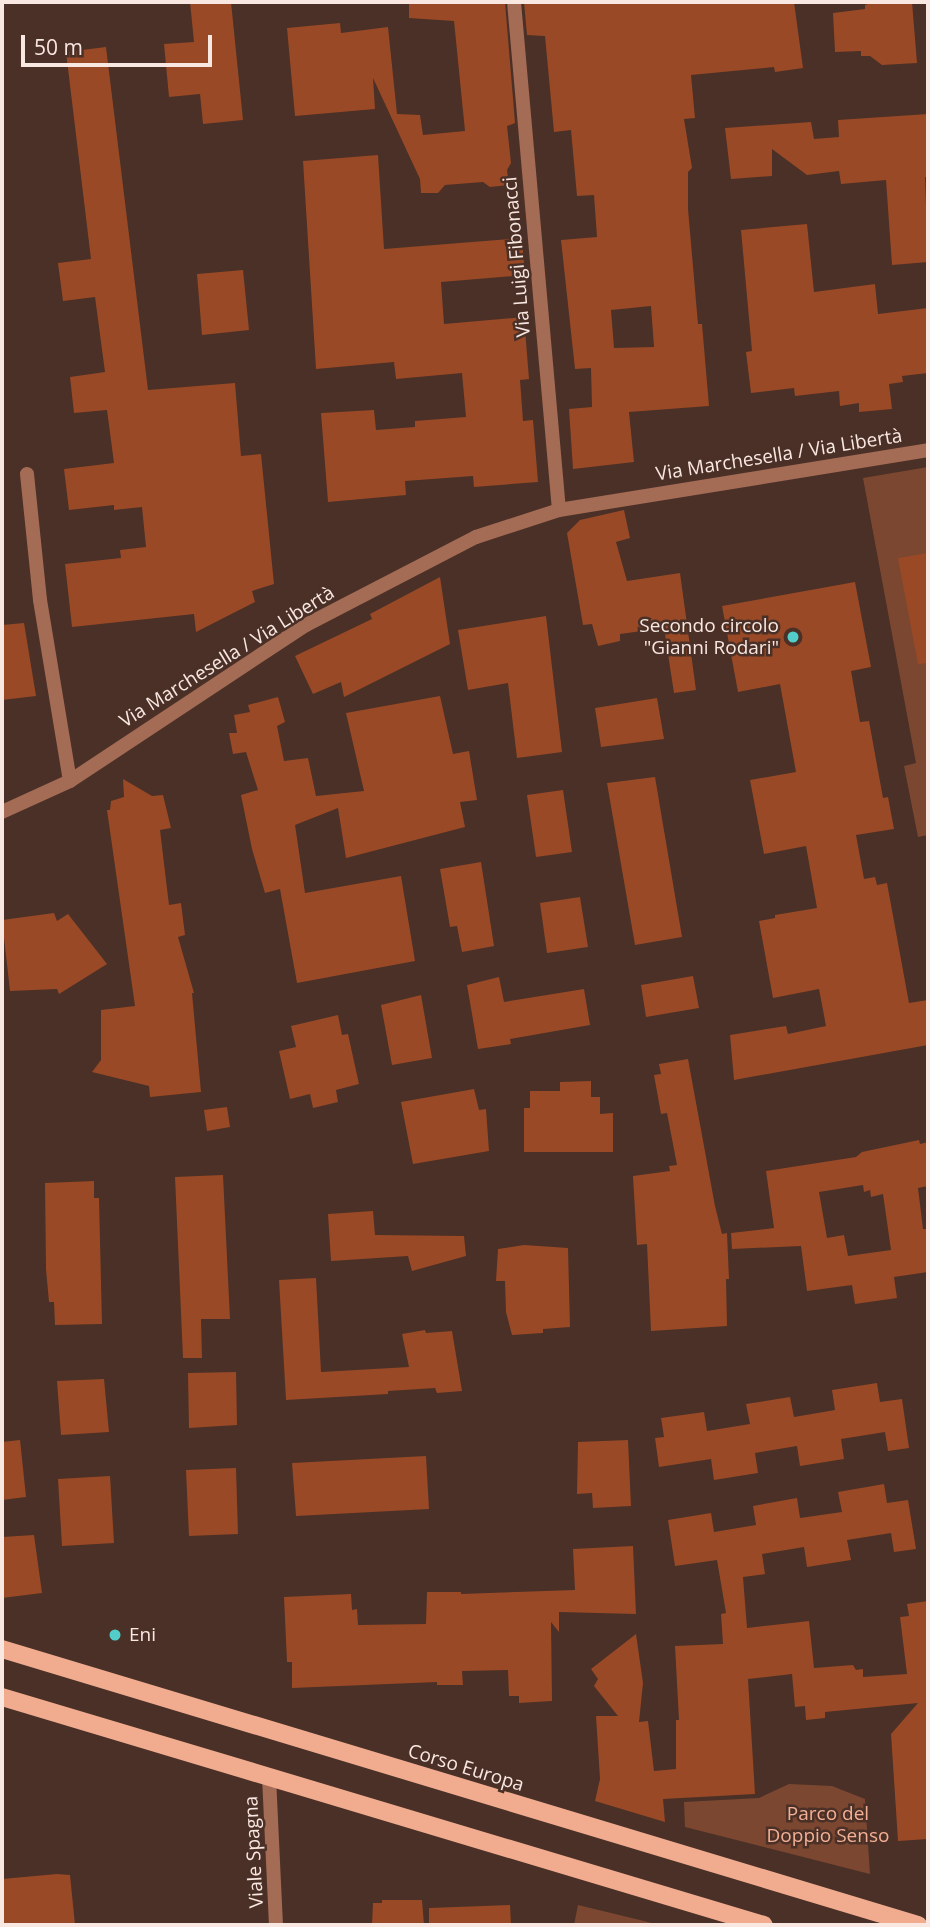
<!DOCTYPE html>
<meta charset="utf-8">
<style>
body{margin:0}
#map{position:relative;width:930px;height:1927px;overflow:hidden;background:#4a3026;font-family:"Open Sans",sans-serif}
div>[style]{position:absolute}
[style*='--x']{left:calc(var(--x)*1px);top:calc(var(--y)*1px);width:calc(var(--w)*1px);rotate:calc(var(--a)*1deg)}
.green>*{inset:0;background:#7c4731}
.building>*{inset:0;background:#994926}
.minor>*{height:14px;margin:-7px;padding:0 7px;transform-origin:7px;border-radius:7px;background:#a46b55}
.tertiary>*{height:14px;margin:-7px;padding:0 7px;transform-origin:7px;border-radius:7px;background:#a46b55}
.primary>*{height:18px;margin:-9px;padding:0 9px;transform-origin:9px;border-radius:9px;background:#f1ac90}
.dots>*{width:19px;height:19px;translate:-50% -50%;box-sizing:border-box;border:4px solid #4a3026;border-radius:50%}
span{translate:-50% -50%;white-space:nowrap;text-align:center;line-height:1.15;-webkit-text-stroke:5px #4a3026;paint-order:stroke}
.street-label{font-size:19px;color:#f9e7e1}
.poi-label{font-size:19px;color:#f9e7e1}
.right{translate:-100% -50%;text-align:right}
.left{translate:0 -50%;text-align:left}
.park-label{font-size:19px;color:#f4b095}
.frame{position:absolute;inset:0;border:4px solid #f9e7e1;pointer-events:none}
.scale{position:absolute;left:21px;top:35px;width:191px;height:32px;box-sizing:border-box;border:4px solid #f9e7e1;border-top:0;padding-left:9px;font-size:21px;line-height:24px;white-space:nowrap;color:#f9e7e1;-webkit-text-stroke:5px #4a3026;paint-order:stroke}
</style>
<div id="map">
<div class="green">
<i style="clip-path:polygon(928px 467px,928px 835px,918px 837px,904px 766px,916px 763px,863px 478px)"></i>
<i style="clip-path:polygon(789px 1784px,832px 1786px,865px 1799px,870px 1874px,685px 1827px,684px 1802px,759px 1798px)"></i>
<i style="clip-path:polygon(578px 1905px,644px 1921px,659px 1925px,574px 1925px)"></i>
</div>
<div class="building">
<i style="clip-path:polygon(190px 2px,231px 2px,243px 120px,203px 124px,200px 94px,169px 97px,164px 44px,194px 42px)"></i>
<i style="clip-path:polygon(409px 2px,505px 2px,515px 123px,507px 126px,511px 163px,507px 170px,509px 185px,490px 187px,483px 182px,445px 185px,438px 193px,421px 193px,420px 179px,373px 78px,375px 109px,295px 116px,287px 28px,340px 23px,341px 33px,388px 27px,397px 114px,420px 115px,423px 135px,465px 131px,454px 21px,409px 18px)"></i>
<i style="clip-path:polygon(evenodd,524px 2px,794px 2px,803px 68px,775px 72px,774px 67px,691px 75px,695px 118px,684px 119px,692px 168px,688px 172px,688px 209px,698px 324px,702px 324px,709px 406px,629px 412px,634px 462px,573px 469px,569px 409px,592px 407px,591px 368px,575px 369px,561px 240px,597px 237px,594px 195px,577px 196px,571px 130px,554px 132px,545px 36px,527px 35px,524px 2px,651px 306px,654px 347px,614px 348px,611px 310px,651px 306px)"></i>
<i style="clip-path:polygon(874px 2px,912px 2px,917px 63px,882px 65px,870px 56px,861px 56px,861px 51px,835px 52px,833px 13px,865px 9px,865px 5px)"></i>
<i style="clip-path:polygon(106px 47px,148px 390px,235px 383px,241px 456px,261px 454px,274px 584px,252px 591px,255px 602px,196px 632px,194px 614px,72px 627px,65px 564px,121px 558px,120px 550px,146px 547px,142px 507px,114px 510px,114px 505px,69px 510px,64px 469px,114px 463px,107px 410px,74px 413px,70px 377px,105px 372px,95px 297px,63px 301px,58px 263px,91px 259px,66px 52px)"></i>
<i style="clip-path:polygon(928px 114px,928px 177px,925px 177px,928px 262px,892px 265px,886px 180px,841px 184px,839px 171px,807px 175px,772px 149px,772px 176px,731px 179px,725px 128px,811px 122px,814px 139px,839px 137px,838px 120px)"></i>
<i style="clip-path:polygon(378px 155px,384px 249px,522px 238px,525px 275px,441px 282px,444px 324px,524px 317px,529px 379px,520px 380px,523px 421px,533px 420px,538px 482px,474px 487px,473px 476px,405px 481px,406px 495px,328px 502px,321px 413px,374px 410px,376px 430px,415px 427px,415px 421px,466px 417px,462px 373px,396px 379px,394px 362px,316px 369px,303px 161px)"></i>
<i style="clip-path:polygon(807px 224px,814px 292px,875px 284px,878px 314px,928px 308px,928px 373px,902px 376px,903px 382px,889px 384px,892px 409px,859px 412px,859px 403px,840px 406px,839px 391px,795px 396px,794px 388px,751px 393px,746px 352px,752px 351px,741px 230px)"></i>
<i style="clip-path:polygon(243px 270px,249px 330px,202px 335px,197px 274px)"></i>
<i style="clip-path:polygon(624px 510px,630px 538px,616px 542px,627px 581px,680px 573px,696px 690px,674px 693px,664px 628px,620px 634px,620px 641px,598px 646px,592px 624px,583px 625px,567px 533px,580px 520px)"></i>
<i style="clip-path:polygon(928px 553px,928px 663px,918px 664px,898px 558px)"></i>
<i style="clip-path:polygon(440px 577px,450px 644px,344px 697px,341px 682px,313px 694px,295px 656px,372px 619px,370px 614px)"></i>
<i style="clip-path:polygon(855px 582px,871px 667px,851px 671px,860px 722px,869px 721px,883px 798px,888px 797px,894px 829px,856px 835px,864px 879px,875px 877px,877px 885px,887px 883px,909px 1003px,928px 1000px,928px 1045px,734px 1080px,730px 1035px,786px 1026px,788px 1034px,826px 1026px,819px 989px,773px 998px,759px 921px,775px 918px,775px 915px,817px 908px,806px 846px,764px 854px,750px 780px,796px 772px,780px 684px,738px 692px,722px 606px)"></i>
<i style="clip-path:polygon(546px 616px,562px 752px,517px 758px,508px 683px,468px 690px,458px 630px)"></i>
<i style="clip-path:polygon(24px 623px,36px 696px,2px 700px,2px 625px)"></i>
<i style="clip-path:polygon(440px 696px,453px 754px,469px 751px,477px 800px,460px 802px,465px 827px,346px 858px,338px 808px,295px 825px,305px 893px,401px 876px,415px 961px,297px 983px,280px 889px,265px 893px,252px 849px,241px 795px,258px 790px,246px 752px,233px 754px,229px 733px,237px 733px,234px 715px,250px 712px,248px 705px,278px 697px,285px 722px,277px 726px,284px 761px,308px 758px,316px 796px,364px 791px,346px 713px)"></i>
<i style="clip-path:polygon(657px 698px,664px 739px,601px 747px,595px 708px)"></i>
<i style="clip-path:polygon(655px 777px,682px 937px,635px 945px,607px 783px)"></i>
<i style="clip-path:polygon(123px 779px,152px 796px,163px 795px,171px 828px,160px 830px,169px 905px,181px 903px,185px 935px,178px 937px,194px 993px,192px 993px,201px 1092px,150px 1097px,149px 1086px,92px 1072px,101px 1060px,101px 1010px,135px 1006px,107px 810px,110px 810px,111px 801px,124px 797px)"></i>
<i style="clip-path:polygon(563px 790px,572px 852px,536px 857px,527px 795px)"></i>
<i style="clip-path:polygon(481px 862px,494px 946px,462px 952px,457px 926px,450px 927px,440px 869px)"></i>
<i style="clip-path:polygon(580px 897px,588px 947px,547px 953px,540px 903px)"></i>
<i style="clip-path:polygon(54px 913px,57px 921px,68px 914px,107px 964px,59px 994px,57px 989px,10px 991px,2px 920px)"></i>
<i style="clip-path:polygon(693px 976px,699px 1008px,646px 1017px,641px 985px)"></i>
<i style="clip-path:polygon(499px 977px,504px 1002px,584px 989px,590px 1025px,510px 1039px,511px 1044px,478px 1049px,467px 985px)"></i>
<i style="clip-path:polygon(421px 995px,432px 1058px,392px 1065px,381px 1005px)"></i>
<i style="clip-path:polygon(338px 1015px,342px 1035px,348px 1034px,359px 1084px,336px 1090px,338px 1102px,313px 1108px,310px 1094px,290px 1099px,279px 1051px,296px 1047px,291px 1026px)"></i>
<i style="clip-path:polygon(688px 1059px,715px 1206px,722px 1234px,727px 1233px,729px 1279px,726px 1279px,727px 1326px,651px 1331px,647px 1244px,637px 1245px,633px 1176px,670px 1171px,669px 1166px,677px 1165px,667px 1113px,661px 1114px,654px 1075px,661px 1074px,659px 1064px)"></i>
<i style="clip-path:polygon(591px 1081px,591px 1097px,600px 1097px,600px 1114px,613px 1113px,613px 1152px,524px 1152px,524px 1108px,530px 1108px,530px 1091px,560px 1091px,560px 1082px)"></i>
<i style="clip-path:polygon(474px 1089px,479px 1110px,486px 1109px,489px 1151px,413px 1164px,401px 1102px)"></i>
<i style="clip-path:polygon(227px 1107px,230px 1127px,207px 1131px,204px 1110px)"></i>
<i style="clip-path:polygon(evenodd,919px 1140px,920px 1144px,928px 1142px,928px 1186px,918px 1188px,923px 1229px,928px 1229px,928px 1272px,894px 1277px,897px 1298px,855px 1304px,852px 1285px,807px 1291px,801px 1246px,732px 1249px,731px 1233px,774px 1228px,766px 1171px,856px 1157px,862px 1152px,919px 1140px,863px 1185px,864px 1192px,870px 1190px,871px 1197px,883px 1194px,891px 1250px,848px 1256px,844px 1235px,827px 1238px,819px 1192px,863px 1185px)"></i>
<i style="clip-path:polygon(223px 1175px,230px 1319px,201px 1319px,202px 1358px,183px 1358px,175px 1177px)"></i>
<i style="clip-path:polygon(94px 1181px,94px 1198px,99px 1198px,102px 1324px,55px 1325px,54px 1302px,49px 1302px,46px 1269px,45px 1183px)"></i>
<i style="clip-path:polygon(373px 1211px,375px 1235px,464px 1236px,466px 1256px,412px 1271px,408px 1256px,331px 1261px,328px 1214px)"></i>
<i style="clip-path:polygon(524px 1245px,568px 1248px,570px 1327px,543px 1329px,543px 1333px,512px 1335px,506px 1312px,505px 1281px,496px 1281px,498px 1249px)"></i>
<i style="clip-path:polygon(316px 1278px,321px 1372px,409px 1367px,402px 1334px,425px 1330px,426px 1333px,452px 1331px,462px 1391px,437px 1393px,435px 1388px,388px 1391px,388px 1394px,286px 1400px,279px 1280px)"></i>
<i style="clip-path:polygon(236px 1372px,237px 1425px,189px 1428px,188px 1373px)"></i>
<i style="clip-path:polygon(104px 1379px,109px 1432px,61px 1435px,57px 1381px)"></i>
<i style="clip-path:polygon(877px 1383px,880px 1402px,902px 1399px,909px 1448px,888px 1451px,885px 1432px,841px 1439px,844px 1459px,800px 1466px,797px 1446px,755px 1453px,758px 1473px,714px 1480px,711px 1459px,659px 1467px,655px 1438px,664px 1437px,661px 1418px,704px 1412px,707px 1431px,750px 1424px,746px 1404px,790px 1397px,794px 1417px,835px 1410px,832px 1390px)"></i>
<i style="clip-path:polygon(20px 1440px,26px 1497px,2px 1500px,2px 1442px)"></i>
<i style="clip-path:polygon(628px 1440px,631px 1506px,593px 1508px,592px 1493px,577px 1494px,578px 1442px)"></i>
<i style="clip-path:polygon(426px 1456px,429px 1509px,296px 1516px,292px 1463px)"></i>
<i style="clip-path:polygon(236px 1468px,238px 1534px,189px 1536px,186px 1470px)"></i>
<i style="clip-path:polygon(110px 1476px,114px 1543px,62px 1546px,58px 1479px)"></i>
<i style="clip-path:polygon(884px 1484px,887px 1503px,908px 1500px,916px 1549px,894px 1552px,891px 1533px,847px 1540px,851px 1560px,807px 1567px,804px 1547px,762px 1554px,765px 1574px,743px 1577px,747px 1628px,809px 1621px,814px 1668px,853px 1665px,856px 1670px,863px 1669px,863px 1677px,907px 1674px,900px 1617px,909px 1616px,907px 1604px,928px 1601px,928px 1839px,898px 1841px,891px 1734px,918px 1703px,825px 1712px,825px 1718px,806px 1720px,805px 1706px,795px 1707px,792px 1674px,748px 1679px,755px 1794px,663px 1799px,665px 1822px,595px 1801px,600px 1779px,596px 1716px,618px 1716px,594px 1686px,598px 1679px,591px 1669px,636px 1634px,643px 1683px,639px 1722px,648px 1721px,654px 1771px,676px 1769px,676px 1720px,679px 1720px,675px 1646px,723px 1644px,721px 1614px,726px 1613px,717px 1560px,675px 1566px,668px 1520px,711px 1513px,714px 1532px,756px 1525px,753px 1506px,797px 1498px,800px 1518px,842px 1512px,838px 1492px)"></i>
<i style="clip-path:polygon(34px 1535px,42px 1593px,2px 1598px,2px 1537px)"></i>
<i style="clip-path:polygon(633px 1546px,636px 1614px,559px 1612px,559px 1632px,551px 1622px,552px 1701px,519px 1703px,519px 1696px,509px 1696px,508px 1670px,462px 1671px,463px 1685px,437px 1685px,437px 1682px,292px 1688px,292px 1662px,287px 1662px,284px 1597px,351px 1594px,352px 1610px,357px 1609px,358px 1625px,426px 1624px,427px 1592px,461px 1592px,461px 1594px,575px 1590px,573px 1549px)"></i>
<i style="clip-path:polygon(57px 1874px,70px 1875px,75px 1925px,2px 1925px,2px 1879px)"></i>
<i style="clip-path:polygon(382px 1900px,422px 1900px,424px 1925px,372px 1925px,373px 1903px,382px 1903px)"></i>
<i style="clip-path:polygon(510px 1905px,511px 1925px,429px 1925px,429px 1908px)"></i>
</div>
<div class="minor">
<i style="--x:514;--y:2;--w:510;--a:84.94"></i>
<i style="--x:27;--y:474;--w:127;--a:84.1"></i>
<i style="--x:40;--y:600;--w:183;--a:80.6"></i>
<i style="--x:269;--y:1777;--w:148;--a:87.3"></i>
</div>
<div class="tertiary">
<i style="--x:2;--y:812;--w:75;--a:-24.5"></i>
<i style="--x:70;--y:781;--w:283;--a:-33.5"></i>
<i style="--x:306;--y:625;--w:191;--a:-27.4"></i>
<i style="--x:476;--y:537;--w:87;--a:-18"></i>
<i style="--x:559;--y:510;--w:374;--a:-9.2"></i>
</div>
<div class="primary">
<i style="--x:2;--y:1649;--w:957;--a:16.77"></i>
<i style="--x:2;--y:1697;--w:795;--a:16.66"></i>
</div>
<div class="dots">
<i style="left:793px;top:637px;background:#53cdca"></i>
<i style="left:115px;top:1635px;background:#53cdca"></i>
</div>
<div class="street-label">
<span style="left:517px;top:257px;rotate:-95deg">Via Luigi Fibonacci</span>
<span style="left:779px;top:455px;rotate:-9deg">Via Marchesella / Via Libertà</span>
<span style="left:227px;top:657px;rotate:-32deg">Via Marchesella / Via Libertà</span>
<span style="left:466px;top:1768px;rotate:17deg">Corso Europa</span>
<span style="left:254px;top:1852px;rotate:-93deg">Viale Spagna</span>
</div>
<div class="poi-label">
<span class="right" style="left:779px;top:637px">Secondo circolo<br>"Gianni Rodari"</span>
<span class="left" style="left:129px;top:1635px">Eni</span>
</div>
<div class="park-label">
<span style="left:828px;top:1825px">Parco del<br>Doppio Senso</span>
</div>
<div class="frame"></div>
<div class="scale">50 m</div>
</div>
